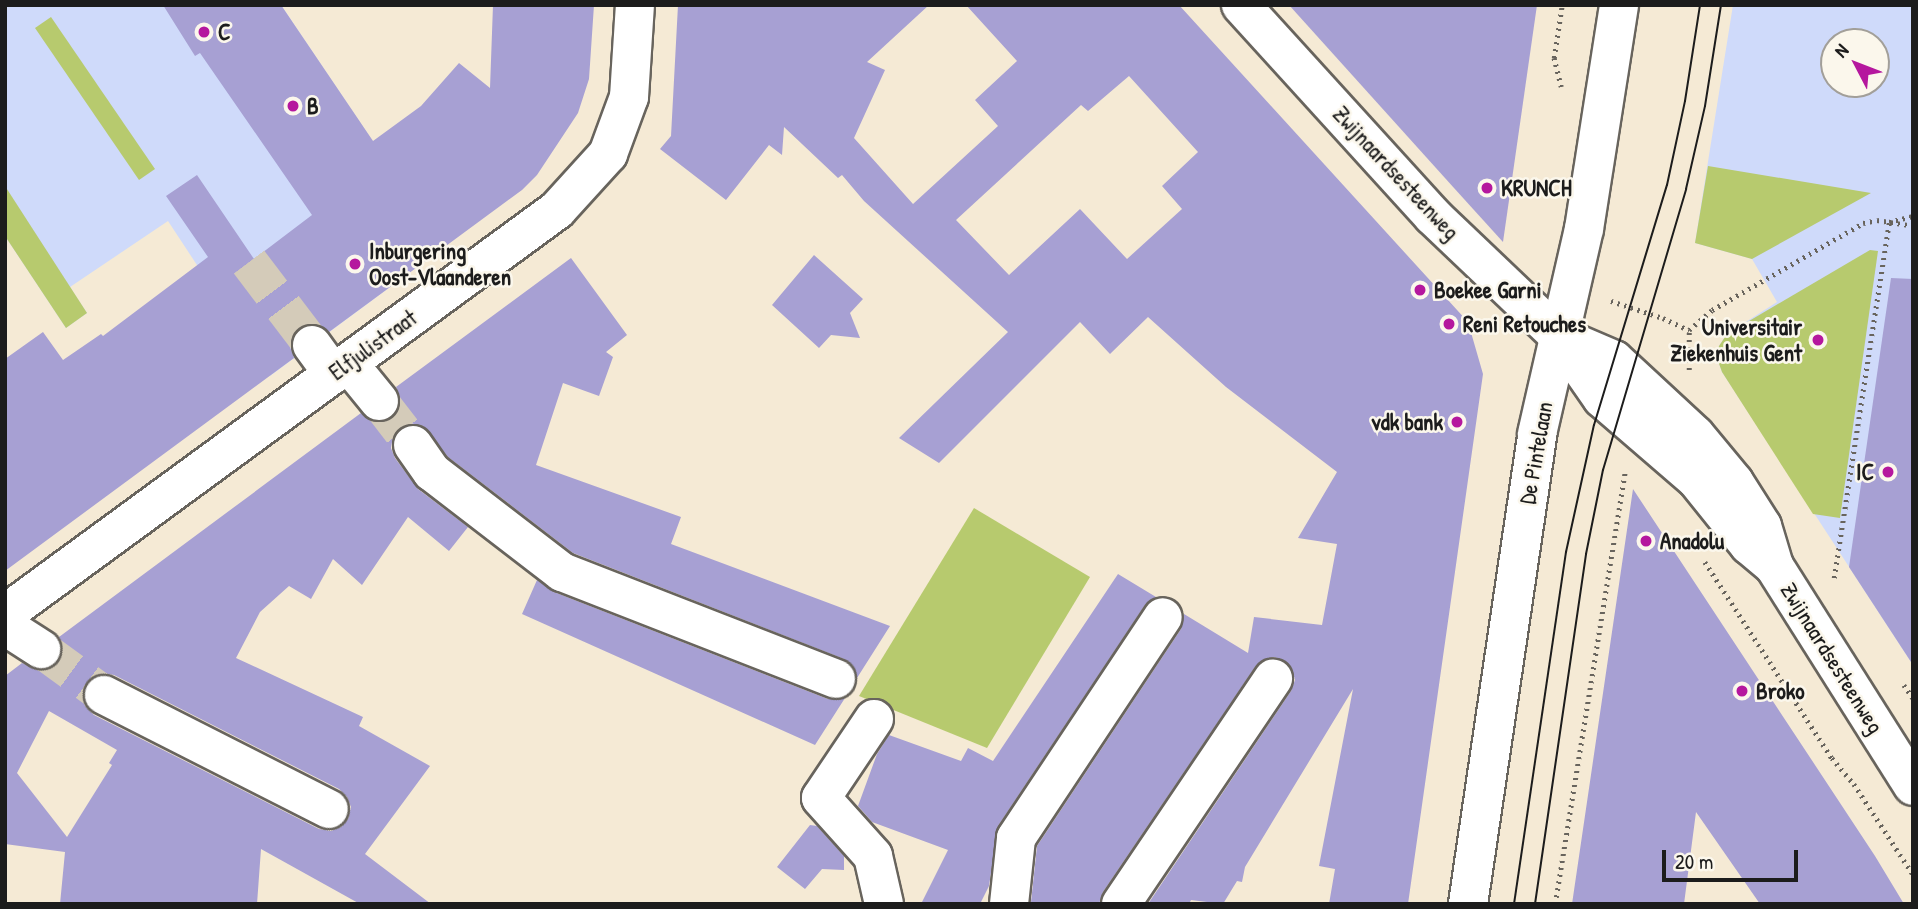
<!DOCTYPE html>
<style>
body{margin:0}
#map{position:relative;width:1918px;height:909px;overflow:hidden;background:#f5ead5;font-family:"Patrick Hand",sans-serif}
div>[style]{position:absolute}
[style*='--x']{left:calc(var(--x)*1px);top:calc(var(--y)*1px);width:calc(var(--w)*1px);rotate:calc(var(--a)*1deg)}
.built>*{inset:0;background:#cfdafa}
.green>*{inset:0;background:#b7ca6e}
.building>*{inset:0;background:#a7a0d3}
.minor-tunnel>*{height:38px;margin-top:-19px;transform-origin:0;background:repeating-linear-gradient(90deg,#d4cbb9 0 38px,transparent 0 57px)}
.path>*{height:4.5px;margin-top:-2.25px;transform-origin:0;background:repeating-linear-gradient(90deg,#68645d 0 2px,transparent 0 7px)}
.roads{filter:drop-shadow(2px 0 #68645d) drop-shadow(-2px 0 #68645d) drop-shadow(0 2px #68645d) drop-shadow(0 -2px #68645d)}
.minor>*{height:38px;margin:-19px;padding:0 19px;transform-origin:19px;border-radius:19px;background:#fff}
.tram>*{height:2px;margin:-1px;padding:0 1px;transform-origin:1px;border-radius:1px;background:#1c1c1c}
.dots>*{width:19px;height:19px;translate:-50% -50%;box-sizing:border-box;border:4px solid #fbf7ec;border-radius:50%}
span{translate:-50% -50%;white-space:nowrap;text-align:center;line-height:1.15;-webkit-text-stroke:5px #fbf7ec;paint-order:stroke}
.poi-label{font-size:23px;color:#1c1c1c;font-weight:700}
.left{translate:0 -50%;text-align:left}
.right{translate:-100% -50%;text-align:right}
.street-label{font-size:23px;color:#1c1c1c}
.frame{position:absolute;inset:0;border:7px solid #1c1c1c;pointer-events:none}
.north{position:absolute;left:1820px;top:28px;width:70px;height:70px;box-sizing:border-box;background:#fbf7ec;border:2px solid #a29f99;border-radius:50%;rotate:312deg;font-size:19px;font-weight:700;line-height:28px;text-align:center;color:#1c1c1c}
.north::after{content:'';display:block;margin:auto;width:24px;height:32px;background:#b5179e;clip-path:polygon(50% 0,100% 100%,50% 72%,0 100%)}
.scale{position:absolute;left:1662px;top:850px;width:136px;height:32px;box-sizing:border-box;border:4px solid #1c1c1c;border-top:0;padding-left:9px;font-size:21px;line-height:24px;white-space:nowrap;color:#1c1c1c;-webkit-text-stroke:5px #fbf7ec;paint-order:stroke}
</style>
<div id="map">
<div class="built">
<i style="clip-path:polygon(5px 5px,281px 5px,444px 247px,270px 376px,168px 221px,70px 287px,87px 313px,66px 328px,5px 236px)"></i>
<i style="clip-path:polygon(evenodd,1733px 5px,1913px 5px,1913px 665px,1722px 372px,1717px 358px,1719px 346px,1727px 334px,1777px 302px,1752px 259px,1695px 243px,1733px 5px,1834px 42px,1876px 42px,1876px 84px,1834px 84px,1834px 42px)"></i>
</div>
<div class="green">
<i style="clip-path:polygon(51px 17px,155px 169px,139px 180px,35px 28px)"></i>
<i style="clip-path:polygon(1708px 166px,1871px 193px,1752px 259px,1695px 243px)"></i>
<i style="clip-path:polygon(5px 186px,87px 313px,66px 328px,5px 236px)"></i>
<i style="clip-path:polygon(1870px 250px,1878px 251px,1840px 518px,1813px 514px,1722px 372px,1717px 358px,1719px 346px,1727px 334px)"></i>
<i style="clip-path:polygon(974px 508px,1090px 577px,987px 748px,859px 696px)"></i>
</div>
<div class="building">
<i style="clip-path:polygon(163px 5px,281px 5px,373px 141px,421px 106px,459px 63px,490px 88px,493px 5px,594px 5px,589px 79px,578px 113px,537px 175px,522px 190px,329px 332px,320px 325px,310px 323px,299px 328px,292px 337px,290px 347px,294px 358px,5px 571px,5px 359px,43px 332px,63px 360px,101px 334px,103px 336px,208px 257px,166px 196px,197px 175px,254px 259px,312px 215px,200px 53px,195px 56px)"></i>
<i style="clip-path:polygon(evenodd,678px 5px,929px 5px,867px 62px,885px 70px,854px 138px,913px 204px,998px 126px,975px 100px,1017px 61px,966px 5px,1179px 5px,1468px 322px,1483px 374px,1408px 904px,1329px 904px,1335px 869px,1319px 866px,1353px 689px,1245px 867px,1242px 882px,1237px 881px,1223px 904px,1191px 900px,1189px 904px,1148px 904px,1291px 691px,1295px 680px,1292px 669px,1285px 661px,1274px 657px,1263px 660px,1255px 667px,1103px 892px,1099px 904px,1031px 902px,1037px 846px,1181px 629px,1184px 614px,1248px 653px,1254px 617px,1322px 625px,1337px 544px,1298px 538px,1337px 472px,1226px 387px,1148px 317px,1110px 354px,1080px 322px,939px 463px,899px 438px,1008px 332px,864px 201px,842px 175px,838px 178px,784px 127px,782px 155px,769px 145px,726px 200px,660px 149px,671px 136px,678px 5px,1129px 76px,1198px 152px,1162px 186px,1182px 209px,1127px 259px,1080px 209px,1009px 275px,956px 220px,1081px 105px,1088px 111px,1129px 76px)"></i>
<i style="clip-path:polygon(1289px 5px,1537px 5px,1503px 242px,1454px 188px)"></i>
<i style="clip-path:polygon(814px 255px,863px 299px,850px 313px,860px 338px,831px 335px,819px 348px,772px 305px)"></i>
<i style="clip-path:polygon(evenodd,571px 258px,627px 335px,606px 352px,613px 357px,599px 396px,563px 383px,536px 465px,681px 517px,671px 544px,890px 626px,857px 678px,853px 666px,844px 659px,573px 553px,448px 457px,423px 426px,410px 423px,400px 428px,393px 436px,391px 448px,395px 458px,418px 489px,468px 527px,449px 551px,408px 517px,362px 585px,333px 559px,311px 599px,289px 586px,260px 612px,236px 658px,363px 717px,359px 726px,430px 766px,365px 854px,431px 904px,360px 904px,261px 849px,257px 904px,60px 904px,65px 852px,5px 844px,5px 676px,22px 663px,39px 671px,52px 668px,59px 661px,63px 651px,59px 637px,361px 413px,372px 422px,383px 422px,392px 418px,400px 408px,400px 397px,396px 387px,571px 258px,103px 673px,114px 675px,339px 789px,347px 797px,351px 807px,348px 819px,341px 827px,331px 831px,319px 829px,94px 715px,85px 706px,82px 697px,84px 686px,92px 677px,103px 673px,571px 258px,49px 711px,117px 750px,109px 763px,112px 765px,67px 837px,17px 773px,49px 711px)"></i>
<i style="clip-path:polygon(1891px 278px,1913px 279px,1913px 665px,1849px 567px)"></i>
<i style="clip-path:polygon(1633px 489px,1875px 856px,1904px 904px,1760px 904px,1696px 812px,1684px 904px,1572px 904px)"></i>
<i style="clip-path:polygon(1118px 574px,1156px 597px,1145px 605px,998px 826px,989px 886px,980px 904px,921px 904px,948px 850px,872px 822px,858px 806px,877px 754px,889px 735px,961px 761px,968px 748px,993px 761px)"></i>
<i style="clip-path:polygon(537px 580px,554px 592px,828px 699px,845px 698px,815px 745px,522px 614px)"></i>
<i style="clip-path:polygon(810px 825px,817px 826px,844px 856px,844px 870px,822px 869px,805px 889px,777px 867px)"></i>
</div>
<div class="minor-tunnel">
<i style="--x:249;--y:262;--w:104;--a:52.8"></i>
<i style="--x:379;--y:401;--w:56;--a:52.3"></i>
<i style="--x:41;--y:649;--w:78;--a:36.1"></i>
</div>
<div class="path">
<i style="--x:1561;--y:87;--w:30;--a:-104"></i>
<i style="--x:1554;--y:58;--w:54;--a:-81.4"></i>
<i style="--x:1611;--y:301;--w:55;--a:18.1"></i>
<i style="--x:1663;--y:318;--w:29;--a:25"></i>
<i style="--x:1689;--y:370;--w:40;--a:-90"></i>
<i style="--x:1689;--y:330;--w:30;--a:-41"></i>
<i style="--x:1712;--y:310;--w:174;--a:-29.9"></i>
<i style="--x:1863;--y:223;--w:14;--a:-12"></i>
<i style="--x:1877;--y:220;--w:36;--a:9"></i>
<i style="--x:1705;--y:562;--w:234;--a:57.1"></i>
<i style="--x:1832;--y:758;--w:34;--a:50"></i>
<i style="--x:1854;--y:784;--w:108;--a:56.8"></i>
<i style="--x:1834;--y:578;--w:360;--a:-81.2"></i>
<i style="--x:1889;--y:222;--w:25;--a:-14"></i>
<i style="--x:1904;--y:685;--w:16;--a:55"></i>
<i style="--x:1555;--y:904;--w:437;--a:-80.8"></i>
</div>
<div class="roads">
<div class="minor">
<i style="--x:1241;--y:5;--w:285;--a:47.7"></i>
<i style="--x:1433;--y:216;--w:173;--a:43.6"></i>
<i style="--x:1558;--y:335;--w:77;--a:55.1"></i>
<i style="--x:1602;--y:398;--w:124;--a:40.8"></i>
<i style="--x:1696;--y:479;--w:85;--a:51.2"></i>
<i style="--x:1749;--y:545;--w:33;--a:40"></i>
<i style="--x:1558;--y:336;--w:61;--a:23.2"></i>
<i style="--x:1614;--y:360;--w:110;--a:42.8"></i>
<i style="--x:1695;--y:435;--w:61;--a:50.3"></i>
<i style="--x:1734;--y:482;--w:52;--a:57.5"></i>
<i style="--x:1762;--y:526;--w:42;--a:73.3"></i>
<i style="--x:1774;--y:566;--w:260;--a:57.7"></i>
<i style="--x:312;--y:345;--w:36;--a:54"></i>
<i style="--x:348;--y:363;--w:49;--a:50.8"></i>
<i style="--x:413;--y:445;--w:33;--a:55"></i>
<i style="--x:432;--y:472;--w:164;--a:37.6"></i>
<i style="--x:562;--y:572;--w:294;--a:21.3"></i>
<i style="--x:5;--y:614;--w:684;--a:-36.2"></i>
<i style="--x:557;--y:210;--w:76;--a:-47.7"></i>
<i style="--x:608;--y:154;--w:61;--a:-69.8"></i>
<i style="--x:629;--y:97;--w:92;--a:-86.3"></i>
<i style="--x:5;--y:626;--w:43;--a:32.6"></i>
<i style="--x:104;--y:695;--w:252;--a:26.9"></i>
<i style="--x:874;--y:719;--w:95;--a:123.9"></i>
<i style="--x:821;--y:798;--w:78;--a:48.1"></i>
<i style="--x:873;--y:856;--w:49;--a:77.1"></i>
<i style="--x:1009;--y:904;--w:66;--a:-83.9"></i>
<i style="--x:1016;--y:838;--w:265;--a:-56.4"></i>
<i style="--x:1121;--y:904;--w:272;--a:-56"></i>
<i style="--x:1468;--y:904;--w:475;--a:-81.6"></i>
<i style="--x:1537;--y:434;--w:210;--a:-77.1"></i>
<i style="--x:1584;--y:229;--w:227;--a:-81.1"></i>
</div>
</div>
<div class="tram">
<i style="--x:1514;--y:904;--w:356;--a:-81.6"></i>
<i style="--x:1566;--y:552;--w:130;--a:-77.6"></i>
<i style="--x:1594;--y:425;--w:251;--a:-73.1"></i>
<i style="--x:1667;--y:185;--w:86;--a:-77.9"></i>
<i style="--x:1685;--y:101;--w:97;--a:-81.1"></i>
<i style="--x:1535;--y:904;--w:354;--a:-81.7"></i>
<i style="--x:1586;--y:554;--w:86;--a:-78.6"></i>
<i style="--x:1603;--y:470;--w:293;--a:-73.5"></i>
<i style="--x:1686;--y:189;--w:85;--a:-77.1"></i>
<i style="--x:1705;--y:106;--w:102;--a:-81"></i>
</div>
<div class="dots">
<i style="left:204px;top:32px;background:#b5179e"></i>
<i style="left:293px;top:106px;background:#b5179e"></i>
<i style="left:1487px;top:188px;background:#b5179e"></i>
<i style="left:355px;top:264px;background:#b5179e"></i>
<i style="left:1420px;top:290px;background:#b5179e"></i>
<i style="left:1449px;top:324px;background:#b5179e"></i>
<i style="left:1818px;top:340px;background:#b5179e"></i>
<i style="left:1457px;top:422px;background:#b5179e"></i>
<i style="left:1888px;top:472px;background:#b5179e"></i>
<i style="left:1646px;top:541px;background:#b5179e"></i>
<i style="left:1742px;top:691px;background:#b5179e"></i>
</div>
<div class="poi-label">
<span class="left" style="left:218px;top:32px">C</span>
<span class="left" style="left:307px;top:106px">B</span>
<span class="left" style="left:1501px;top:188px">KRUNCH</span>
<span class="left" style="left:369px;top:264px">Inburgering<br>Oost-Vlaanderen</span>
<span class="left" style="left:1434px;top:290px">Boekee Garni</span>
<span class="left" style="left:1463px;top:324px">Reni Retouches</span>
<span class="right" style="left:1802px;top:340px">Universitair<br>Ziekenhuis Gent</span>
<span class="right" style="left:1443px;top:422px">vdk bank</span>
<span class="right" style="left:1874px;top:472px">IC</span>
<span class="left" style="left:1660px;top:541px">Anadolu</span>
<span class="left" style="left:1756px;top:691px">Broko</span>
</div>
<div class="street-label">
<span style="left:1396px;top:173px;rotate:47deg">Zwijnaardsesteenweg</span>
<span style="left:373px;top:345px;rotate:-36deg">Elfjulistraat</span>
<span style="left:1536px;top:453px;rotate:-80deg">De Pintelaan</span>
<span style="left:1832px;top:658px;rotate:58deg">Zwijnaardsesteenweg</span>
</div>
<div class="frame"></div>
<div class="north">N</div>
<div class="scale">20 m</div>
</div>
